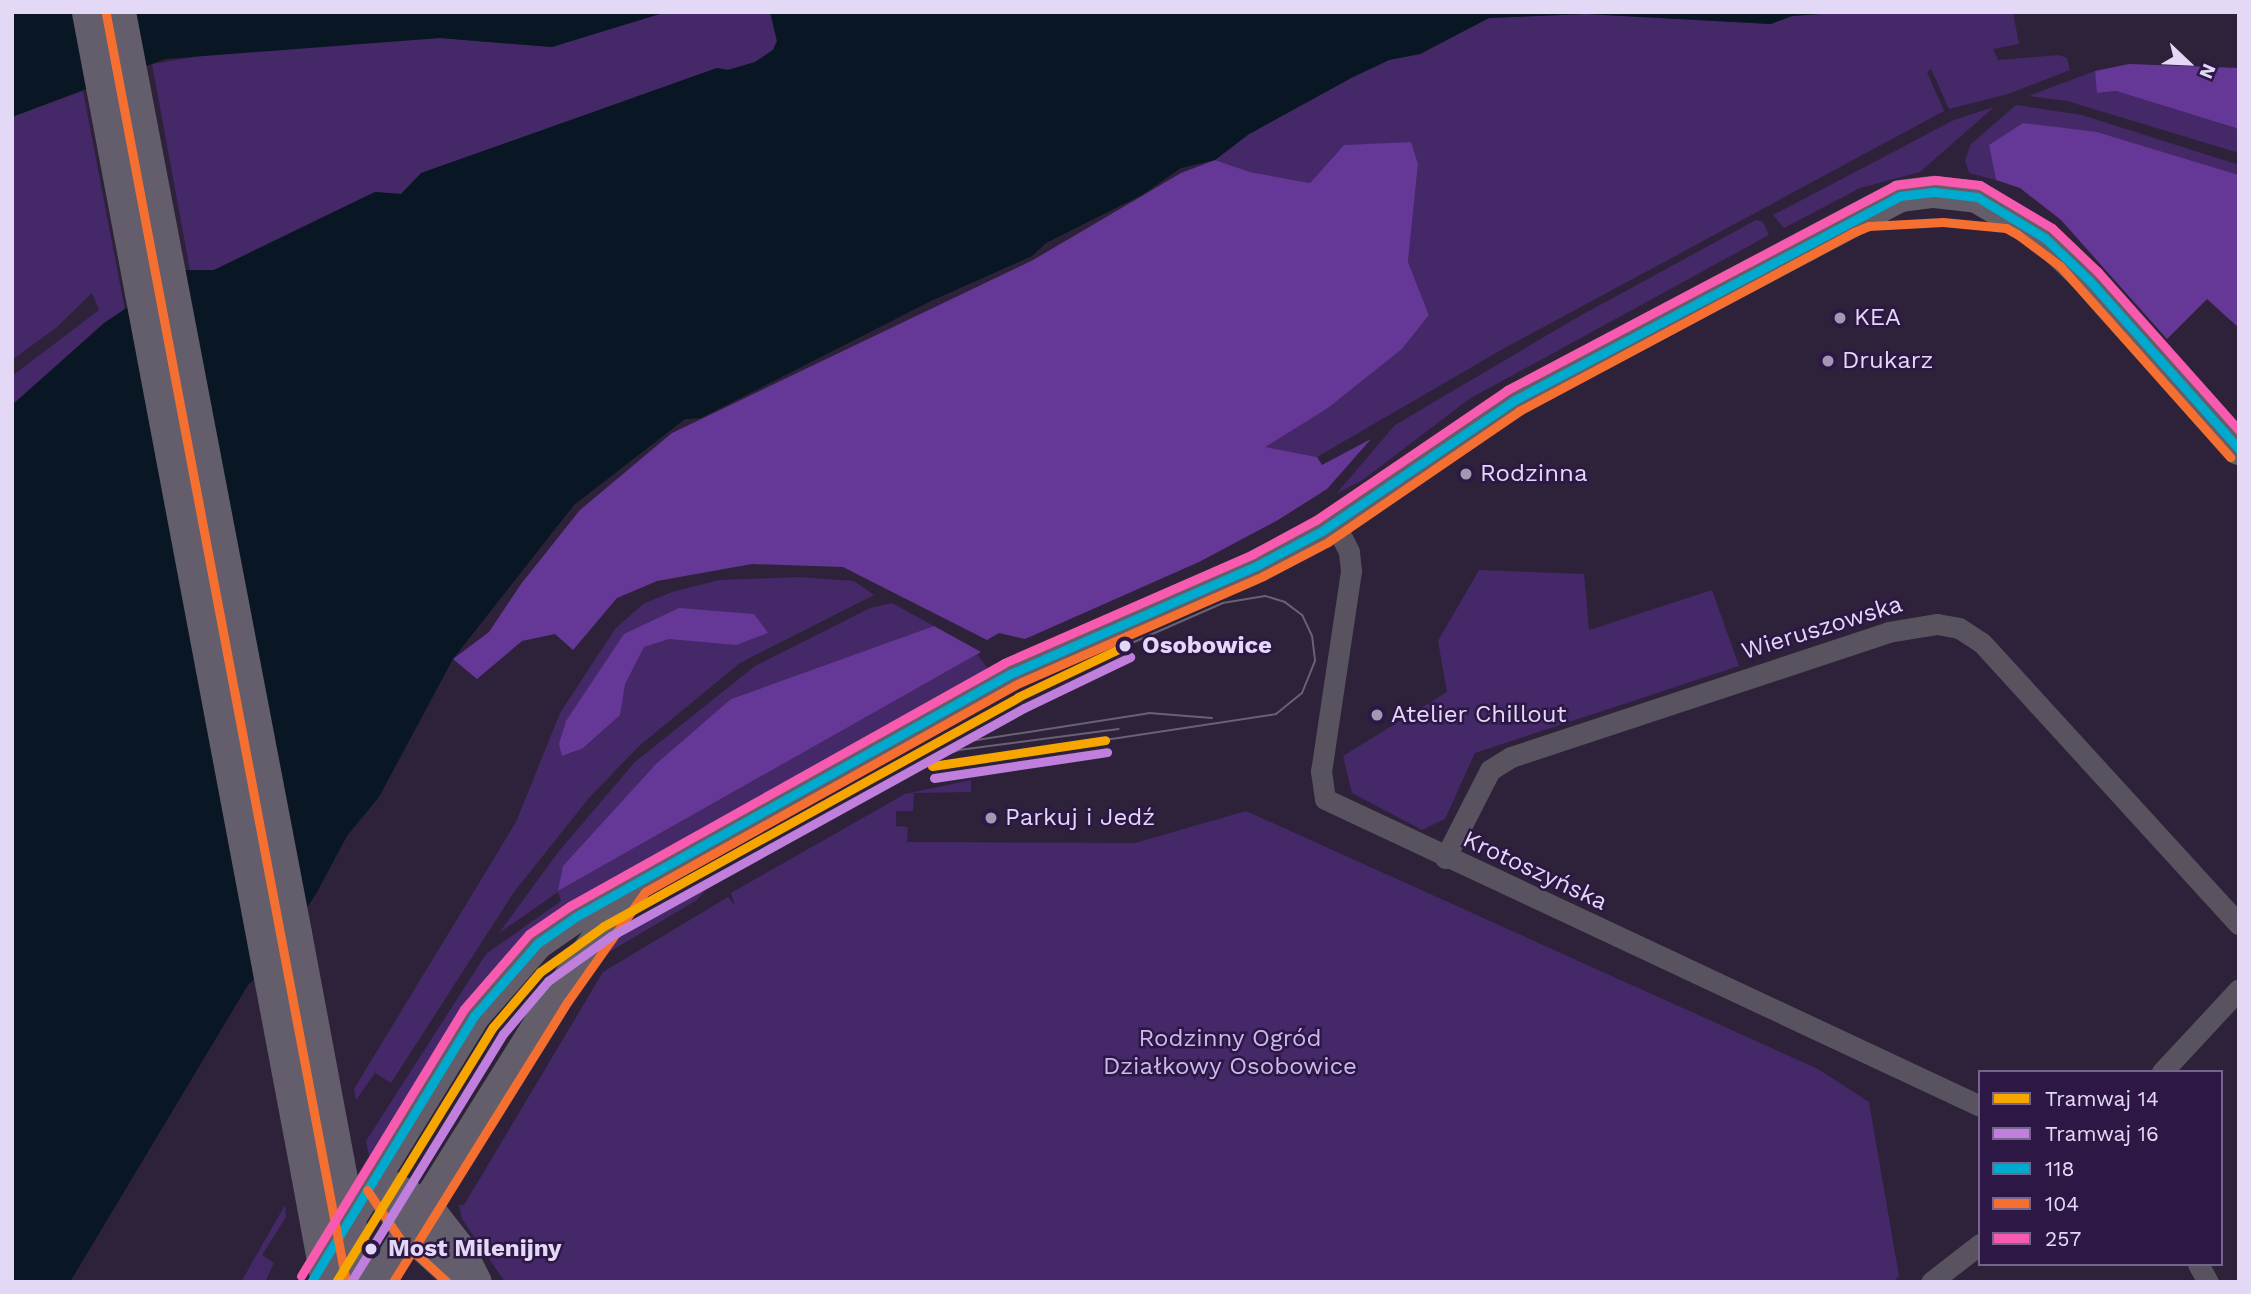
<!DOCTYPE html>
<meta charset="utf-8">
<style>
body{margin:0}
#map{position:relative;width:2251px;height:1294px;overflow:hidden;background:#2d223a;font-family:"Work Sans",sans-serif}
div>[style]{position:absolute}
[style*='--x']{left:calc(var(--x)*1px);top:calc(var(--y)*1px);width:calc(var(--w)*1px);rotate:calc(var(--a)*1deg)}
.green>*{inset:0;background:#452868}
.forest>*{inset:0;background:#653898}
.water>*{inset:0;background:#091724}
.street>*{height:21px;margin:-10.5px;padding:0 10.5px;transform-origin:10.5px;border-radius:10.5px;background:#58535f}
.secondary>*{height:32px;margin:-16px;padding:0 16px;transform-origin:16px;border-radius:16px;background:#635e6a}
.primary>*{height:35px;margin:-17.5px;padding:0 17.5px;transform-origin:17.5px;border-radius:17.5px;background:#635d6c}
.tram>*{height:2px;margin:-1px;padding:0 1px;transform-origin:1px;border-radius:1px;background:#686271}
.primary-bridge>*{height:35px;margin:-17.5px;padding:0 17.5px;transform-origin:17.5px;border-radius:17.5px;background:#635d6c}
.bus-1>*{height:9px;margin:-4.5px;padding:0 4.5px;transform-origin:4.5px;border-radius:4.5px;background:#00a9ce}
.bus-2>*{height:9px;margin:-4.5px;padding:0 4.5px;transform-origin:4.5px;border-radius:4.5px;background:#f46f30}
.bus-3>*{height:9px;margin:-4.5px;padding:0 4.5px;transform-origin:4.5px;border-radius:4.5px;background:#f75aaf}
.tram-1>*{height:9px;margin:-4.5px;padding:0 4.5px;transform-origin:4.5px;border-radius:4.5px;background:#f7a600}
.tram-2>*{height:9px;margin:-4.5px;padding:0 4.5px;transform-origin:4.5px;border-radius:4.5px;background:#c07fdc}
.dots>*{width:19px;height:19px;translate:-50% -50%;box-sizing:border-box;border:4px solid #2c1745;border-radius:50%}
span{translate:-50% -50%;white-space:nowrap;text-align:center;line-height:1.15;-webkit-text-stroke:5px #2c1745;paint-order:stroke}
.poi-label{font-size:24px;color:#e3d8f6}
.left{translate:0 -50%;text-align:left}
.street-label{font-size:24px;color:#e3d8f6}
.stop-label{font-size:24px;color:#e3d8f6;font-weight:700}
.park-label{font-size:24px;color:#ccb8ee}
.frame{position:absolute;inset:0;border:14px solid #e3d8f6;pointer-events:none}
.legend{position:absolute;left:1978px;top:1070px;width:245px;height:196px;box-sizing:border-box;background:#2c1745;border:2px solid #75648c;margin:0;padding:9px 12px;list-style:none;font-size:21px;color:#e3d8f6}
.legend li{display:flex;align-items:center;gap:14px;height:35px}
.legend b{width:35px;border:2px solid #75648c}
.north{position:absolute;left:2153px;top:28px;width:70px;height:70px;-webkit-text-stroke:5px #2c1745;paint-order:stroke;rotate:113deg;font-size:19px;font-weight:700;line-height:28px;text-align:center;color:#e3d8f6}
.north::after{content:'';display:block;margin:auto;width:24px;height:32px;background:#e3d8f6;clip-path:polygon(50% 0,100% 100%,50% 72%,0 100%)}
</style>
<div id="map">
<div class="green">
<i style="clip-path:polygon(666px 12px,770px 12px,777px 41px,773px 50px,755px 62px,728px 70px,717px 68px,422px 173px,401px 194px,375px 192px,214px 270px,190px 270px,152px 64px,237px 50px,440px 38px,552px 47px)"></i>
<i style="clip-path:polygon(1848px 12px,2013px 12px,2019px 44px,1993px 49px,1998px 60px,2059px 55px,2067px 58px,2070px 70px,2008px 94px,1949px 109px,1931px 69px,1927px 72px,1944px 111px,1501px 350px,1317px 457px,1264px 447px,1328px 408px,1402px 349px,1429px 315px,1408px 262px,1418px 164px,1411px 143px,1344px 145px,1310px 183px,1250px 172px,1215px 160px,1249px 134px,1353px 77px,1389px 60px,1420px 54px,1489px 18px,1586px 14px,1771px 24px,1792px 16px)"></i>
<i style="clip-path:polygon(2095px 71px,2098px 93px,2116px 91px,2239px 129px,2239px 153px,2067px 101px,2029px 96px)"></i>
<i style="clip-path:polygon(83px 91px,125px 310px,12px 405px,12px 376px,99px 310px,92px 293px,57px 327px,12px 360px,12px 117px)"></i>
<i style="clip-path:polygon(2016px 105px,2082px 115px,2239px 165px,2239px 175px,2097px 132px,1989px 145px,1996px 180px,1969px 173px,1965px 160px,1971px 144px)"></i>
<i style="clip-path:polygon(1994px 107px,1920px 172px,1860px 188px,1784px 228px,1773px 215px,1954px 120px)"></i>
<i style="clip-path:polygon(1756px 220px,1763px 222px,1769px 235px,1469px 399px,1364px 479px,1336px 494px,1395px 425px,1578px 317px)"></i>
<i style="clip-path:polygon(1479px 570px,1584px 574px,1589px 630px,1712px 590px,1739px 666px,1475px 753px,1445px 819px,1422px 830px,1352px 793px,1343px 756px,1447px 692px,1438px 641px)"></i>
<i style="clip-path:polygon(800px 577px,854px 581px,874px 595px,740px 663px,639px 746px,589px 798px,514px 892px,391px 1083px,375px 1073px,356px 1100px,354px 1089px,516px 822px,560px 713px,615px 629px,643px 604px,672px 592px,719px 580px)"></i>
<i style="clip-path:polygon(892px 603px,934px 626px,731px 699px,558px 891px,977px 654px,989px 670px,565px 912px,371px 1165px,366px 1141px,486px 954px,561px 901px,558px 892px,499px 933px,559px 851px,635px 762px,755px 666px,870px 608px)"></i>
<i style="clip-path:polygon(971px 780px,971px 792px,914px 793px,913px 811px,896px 811px,896px 826px,908px 827px,907px 842px,1135px 843px,1246px 811px,1818px 1069px,1869px 1102px,1899px 1276px,1893px 1282px,505px 1282px,462px 1219px,459px 1205px,464px 1205px,603px 972px,728px 897px,735px 906px,731px 893px,905px 794px)"></i>
<i style="clip-path:polygon(709px 886px,697px 900px,604px 955px,446px 1200px,600px 949px)"></i>
<i style="clip-path:polygon(285px 1205px,286px 1217px,262px 1255px,274px 1263px,265px 1282px,241px 1282px)"></i>
</div>
<div class="forest">
<i style="clip-path:polygon(2129px 64px,2239px 68px,2239px 129px,2116px 91px,2097px 93px,2095px 71px)"></i>
<i style="clip-path:polygon(2023px 123px,2097px 132px,2239px 175px,2239px 328px,2207px 299px,2167px 339px,2061px 220px,2020px 188px,1996px 180px,1989px 145px)"></i>
<i style="clip-path:polygon(1411px 142px,1418px 164px,1408px 262px,1429px 315px,1402px 349px,1328px 408px,1265px 447px,1317px 457px,1322px 465px,1371px 439px,1327px 489px,1278px 520px,1199px 562px,1025px 639px,999px 633px,987px 640px,843px 567px,752px 564px,657px 581px,617px 598px,573px 650px,555px 634px,522px 641px,477px 679px,453px 659px,489px 632px,521px 584px,580px 510px,672px 433px,1033px 260px,1181px 173px,1215px 160px,1250px 172px,1310px 183px,1344px 145px)"></i>
<i style="clip-path:polygon(679px 608px,754px 614px,768px 633px,736px 645px,669px 639px,644px 647px,625px 684px,620px 715px,583px 748px,562px 756px,559px 744px,566px 721px,624px 634px)"></i>
<i style="clip-path:polygon(934px 626px,981px 652px,558px 891px,563px 866px,656px 764px,731px 699px)"></i>
</div>
<div class="water">
<i style="clip-path:polygon(12px 12px,666px 12px,552px 47px,440px 38px,165px 59px,12px 117px)"></i>
<i style="clip-path:polygon(770px 12px,1848px 12px,1792px 16px,1771px 24px,1586px 14px,1489px 18px,1420px 54px,1389px 60px,1353px 77px,1249px 134px,1215px 160px,1181px 168px,1142px 195px,1046px 243px,1032px 256px,931px 301px,701px 418px,685px 419px,574px 505px,453px 659px,379px 797px,347px 836px,316px 894px,267px 967px,248px 985px,70px 1282px,12px 1282px,12px 405px,104px 323px,183px 270px,214px 270px,375px 192px,401px 194px,421px 173px,717px 68px,728px 70px,755px 62px,773px 50px,777px 41px)"></i>
</div>
<div class="street">
<i style="--x:1335;--y:524;--w:31;--a:63"></i>
<i style="--x:1349;--y:552;--w:19;--a:84"></i>
<i style="--x:1351;--y:571;--w:202;--a:98.5"></i>
<i style="--x:1321;--y:771;--w:28;--a:82"></i>
<i style="--x:1325;--y:799;--w:723;--a:25.11"></i>
<i style="--x:1445;--y:858;--w:99;--a:-62.9"></i>
<i style="--x:1490;--y:770;--w:25;--a:-32"></i>
<i style="--x:1511;--y:757;--w:397;--a:-18.3"></i>
<i style="--x:1888;--y:632;--w:50;--a:-9.3"></i>
<i style="--x:1937;--y:624;--w:22;--a:10"></i>
<i style="--x:1959;--y:628;--w:27;--a:33"></i>
<i style="--x:1982;--y:643;--w:381;--a:47.6"></i>
<i style="--x:2162;--y:1072;--w:113;--a:-47.1"></i>
<i style="--x:2198;--y:1264;--w:21;--a:61"></i>
<i style="--x:1931;--y:1282;--w:62;--a:-37.8"></i>
</div>
<div class="secondary">
<i style="--x:338;--y:1238;--w:260;--a:-58.5"></i>
<i style="--x:474;--y:1016;--w:97;--a:-48.8"></i>
<i style="--x:538;--y:943;--w:47;--a:-34.7"></i>
<i style="--x:577;--y:916;--w:496;--a:-29.2"></i>
<i style="--x:1010;--y:674;--w:271;--a:-23.7"></i>
<i style="--x:1258;--y:565;--w:72;--a:-28"></i>
<i style="--x:1322;--y:531;--w:231;--a:-34.2"></i>
<i style="--x:1513;--y:401;--w:438;--a:-27.9"></i>
<i style="--x:1900;--y:196;--w:35;--a:-7"></i>
<i style="--x:1935;--y:192;--w:42;--a:6.8"></i>
<i style="--x:1977;--y:197;--w:79;--a:31.1"></i>
<i style="--x:2045;--y:238;--w:61;--a:43.7"></i>
<i style="--x:2089;--y:280;--w:226;--a:48.4"></i>
<i style="--x:378;--y:1282;--w:340;--a:-58"></i>
<i style="--x:558;--y:994;--w:123;--a:-54.9"></i>
</div>
<div class="primary">
<i style="--x:89;--y:12;--w:1181;--a:79.32"></i>
<i style="--x:118;--y:12;--w:938;--a:79.18"></i>
<i style="--x:375;--y:1180;--w:55;--a:28"></i>
<i style="--x:424;--y:1206;--w:52;--a:52"></i>
<i style="--x:456;--y:1247;--w:39;--a:63"></i>
<i style="--x:378;--y:1184;--w:56;--a:56.6"></i>
<i style="--x:409;--y:1231;--w:73;--a:42.2"></i>
</div>
<div class="tram">
<i style="--x:1105;--y:740;--w:173;--a:-8.6"></i>
<i style="--x:1276;--y:714;--w:33;--a:-39"></i>
<i style="--x:1302;--y:693;--w:35;--a:-68"></i>
<i style="--x:1315;--y:660;--w:24;--a:-97"></i>
<i style="--x:1312;--y:636;--w:23;--a:-115"></i>
<i style="--x:1302;--y:615;--w:21;--a:-143"></i>
<i style="--x:1285;--y:602;--w:21;--a:-163"></i>
<i style="--x:1265;--y:596;--w:43;--a:170.5"></i>
<i style="--x:1223;--y:603;--w:107;--a:156.3"></i>
<i style="--x:958;--y:743;--w:193;--a:-8.9"></i>
<i style="--x:1149;--y:713;--w:63;--a:4.5"></i>
<i style="--x:891;--y:780;--w:38;--a:-29"></i>
<i style="--x:924;--y:762;--w:37;--a:-19"></i>
<i style="--x:959;--y:750;--w:161;--a:-7.5"></i>
</div>
<div class="primary-bridge">
<i style="--x:294;--y:933;--w:355;--a:79.4"></i>
<i style="--x:308;--y:1173;--w:111;--a:79.6"></i>
</div>
<div class="bus-1">
<i style="--x:311;--y:1282;--w:312;--a:-58.5"></i>
<i style="--x:474;--y:1016;--w:97;--a:-48.8"></i>
<i style="--x:538;--y:943;--w:47;--a:-34.7"></i>
<i style="--x:577;--y:916;--w:496;--a:-29.2"></i>
<i style="--x:1010;--y:674;--w:271;--a:-23.7"></i>
<i style="--x:1258;--y:565;--w:72;--a:-28"></i>
<i style="--x:1322;--y:531;--w:231;--a:-34.2"></i>
<i style="--x:1513;--y:401;--w:438;--a:-27.9"></i>
<i style="--x:1900;--y:196;--w:35;--a:-7"></i>
<i style="--x:1935;--y:192;--w:42;--a:6.8"></i>
<i style="--x:1977;--y:197;--w:79;--a:31.1"></i>
<i style="--x:2045;--y:238;--w:61;--a:43.7"></i>
<i style="--x:2089;--y:280;--w:226;--a:48.4"></i>
</div>
<div class="bus-2">
<i style="--x:106;--y:14;--w:1291;--a:79.28"></i>
<i style="--x:367;--y:1190;--w:59;--a:56"></i>
<i style="--x:400;--y:1239;--w:64;--a:42.5"></i>
<i style="--x:393;--y:1282;--w:331;--a:-58.1"></i>
<i style="--x:568;--y:1001;--w:133;--a:-54.8"></i>
<i style="--x:645;--y:892;--w:424;--a:-29.2"></i>
<i style="--x:1015;--y:685;--w:271;--a:-23.7"></i>
<i style="--x:1263;--y:576;--w:73;--a:-27.6"></i>
<i style="--x:1328;--y:542;--w:232;--a:-34.4"></i>
<i style="--x:1519;--y:411;--w:380;--a:-28.1"></i>
<i style="--x:1854;--y:232;--w:16;--a:-22"></i>
<i style="--x:1869;--y:226;--w:74;--a:-3.1"></i>
<i style="--x:1943;--y:222;--w:63;--a:5.4"></i>
<i style="--x:2006;--y:228;--w:13;--a:29"></i>
<i style="--x:2017;--y:234;--w:54;--a:36.7"></i>
<i style="--x:2060;--y:266;--w:256;--a:48.3"></i>
</div>
<div class="bus-3">
<i style="--x:301;--y:1276;--w:313;--a:-58.6"></i>
<i style="--x:464;--y:1009;--w:99;--a:-49.1"></i>
<i style="--x:529;--y:934;--w:50;--a:-34.3"></i>
<i style="--x:570;--y:906;--w:497;--a:-29.2"></i>
<i style="--x:1004;--y:663;--w:272;--a:-23.6"></i>
<i style="--x:1253;--y:554;--w:72;--a:-28.4"></i>
<i style="--x:1316;--y:520;--w:231;--a:-34.2"></i>
<i style="--x:1507;--y:390;--w:439;--a:-27.8"></i>
<i style="--x:1895;--y:185;--w:40;--a:-7.1"></i>
<i style="--x:1935;--y:180;--w:45;--a:6.3"></i>
<i style="--x:1980;--y:185;--w:84;--a:30.8"></i>
<i style="--x:2052;--y:228;--w:64;--a:43.7"></i>
<i style="--x:2098;--y:272;--w:212;--a:48.3"></i>
</div>
<div class="tram-1">
<i style="--x:932;--y:766;--w:175;--a:-8.5"></i>
<i style="--x:336;--y:1282;--w:299;--a:-58.4"></i>
<i style="--x:493;--y:1027;--w:72;--a:-49.5"></i>
<i style="--x:540;--y:972;--w:79;--a:-35.7"></i>
<i style="--x:604;--y:926;--w:473;--a:-28.9"></i>
<i style="--x:1018;--y:697;--w:119;--a:-25.5"></i>
</div>
<div class="tram-2">
<i style="--x:934;--y:778;--w:175;--a:-8.5"></i>
<i style="--x:351;--y:1282;--w:291;--a:-58.5"></i>
<i style="--x:503;--y:1034;--w:70;--a:-49.7"></i>
<i style="--x:548;--y:981;--w:77;--a:-35.5"></i>
<i style="--x:611;--y:936;--w:472;--a:-28.9"></i>
<i style="--x:1024;--y:708;--w:118;--a:-25.7"></i>
</div>
<div class="dots">
<i style="left:1840px;top:318px;background:#a398b4"></i>
<i style="left:1828px;top:361px;background:#a398b4"></i>
<i style="left:1466px;top:474px;background:#a398b4"></i>
<i style="left:1125px;top:646px;background:#e3d8f6"></i>
<i style="left:1377px;top:715px;background:#a398b4"></i>
<i style="left:991px;top:818px;background:#a398b4"></i>
<i style="left:371px;top:1249px;background:#e3d8f6"></i>
</div>
<div class="poi-label">
<span class="left" style="left:1854px;top:318px">KEA</span>
<span class="left" style="left:1842px;top:361px">Drukarz</span>
<span class="left" style="left:1480px;top:474px">Rodzinna</span>
<span class="left" style="left:1391px;top:715px">Atelier Chillout</span>
<span class="left" style="left:1005px;top:818px">Parkuj i Jedź</span>
</div>
<div class="street-label">
<span style="left:1822px;top:628px;rotate:-17deg">Wieruszowska</span>
<span style="left:1535px;top:871px;rotate:25deg">Krotoszyńska</span>
</div>
<div class="stop-label">
<span class="left" style="left:1142px;top:646px">Osobowice</span>
<span class="left" style="left:388px;top:1249px">Most Milenijny</span>
</div>
<div class="park-label">
<span style="left:1230px;top:1053px">Rodzinny Ogród<br>Działkowy Osobowice</span>
</div>
<div class="frame"></div>
<ul class="legend">
<li><b style="height:9px;background:#f7a600"></b>Tramwaj 14</li>
<li><b style="height:9px;background:#c07fdc"></b>Tramwaj 16</li>
<li><b style="height:9px;background:#00a9ce"></b>118</li>
<li><b style="height:9px;background:#f46f30"></b>104</li>
<li><b style="height:9px;background:#f75aaf"></b>257</li>
</ul>
<div class="north">N</div>
</div>
